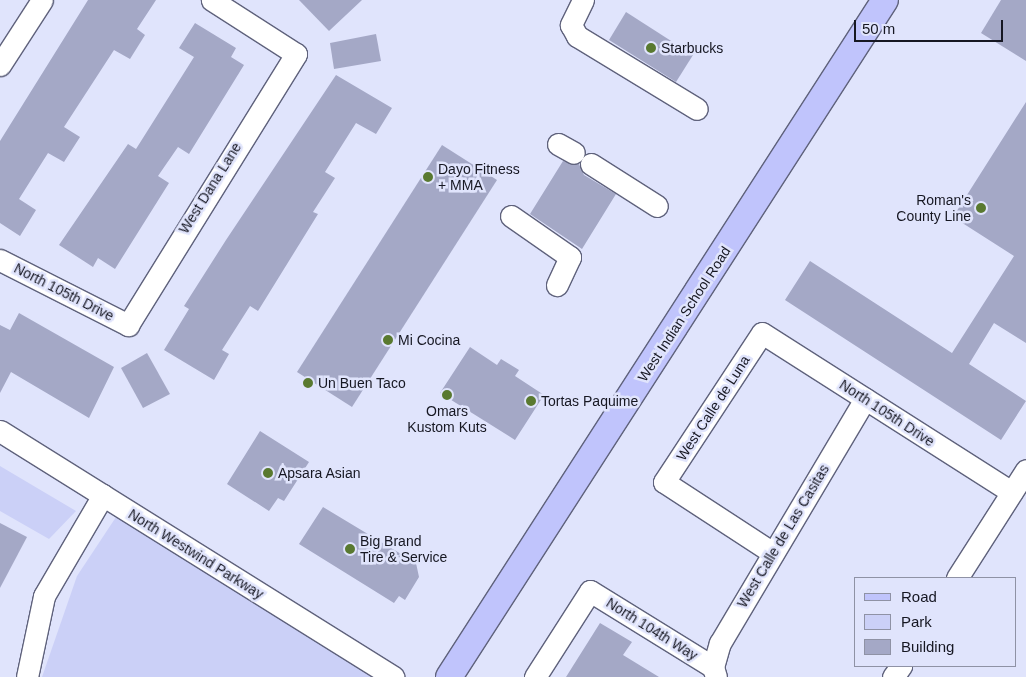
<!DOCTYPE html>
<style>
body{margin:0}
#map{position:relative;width:1026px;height:677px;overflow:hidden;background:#e0e4fc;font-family:Arial,sans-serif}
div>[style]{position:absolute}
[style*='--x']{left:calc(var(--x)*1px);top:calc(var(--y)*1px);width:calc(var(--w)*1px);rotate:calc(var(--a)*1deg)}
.green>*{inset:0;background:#cbd0f7}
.building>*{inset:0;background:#a4a8c6}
.roads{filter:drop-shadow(1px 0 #5f627c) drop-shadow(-1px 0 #5f627c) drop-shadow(0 1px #5f627c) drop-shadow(0 -1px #5f627c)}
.minor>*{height:21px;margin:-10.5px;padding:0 10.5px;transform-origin:10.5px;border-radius:10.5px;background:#fff}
.major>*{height:26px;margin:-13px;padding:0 13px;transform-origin:13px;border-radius:13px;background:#c0c4fc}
.dots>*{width:14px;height:14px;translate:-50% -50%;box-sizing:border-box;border:2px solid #e0e4fc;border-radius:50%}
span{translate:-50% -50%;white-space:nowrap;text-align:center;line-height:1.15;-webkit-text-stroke:5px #e0e4fc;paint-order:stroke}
.poi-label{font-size:14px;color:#161722}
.left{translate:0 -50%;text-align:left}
.right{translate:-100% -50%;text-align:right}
.street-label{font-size:14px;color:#161722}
.legend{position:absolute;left:854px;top:577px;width:162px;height:90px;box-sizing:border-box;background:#e0e4fc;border:1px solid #8f92a5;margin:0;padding:6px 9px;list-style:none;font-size:15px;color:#161722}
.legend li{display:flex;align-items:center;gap:10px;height:25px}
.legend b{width:25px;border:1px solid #8f92a5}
.scale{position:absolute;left:854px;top:20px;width:149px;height:22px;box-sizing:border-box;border:2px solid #161722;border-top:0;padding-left:6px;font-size:15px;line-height:18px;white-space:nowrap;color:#161722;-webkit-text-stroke:4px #e0e4fc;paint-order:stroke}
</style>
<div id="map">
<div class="green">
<i style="clip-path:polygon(0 466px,76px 511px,49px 539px,0 511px)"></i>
<i style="clip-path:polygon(122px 508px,393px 677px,42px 677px,77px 576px)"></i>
</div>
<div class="building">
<i style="clip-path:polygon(88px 0,156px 0,137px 29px,145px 35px,130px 59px,114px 50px,64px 127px,80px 137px,64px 162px,48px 153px,19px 199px,36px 210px,20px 236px,0 223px,0 141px)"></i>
<i style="clip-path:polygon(299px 0,362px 0,329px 31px)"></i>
<i style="clip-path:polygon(1001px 0,1026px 0,1026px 61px,981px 33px)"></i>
<i style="clip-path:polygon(626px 12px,693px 55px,676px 82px,609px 40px)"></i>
<i style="clip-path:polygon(195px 23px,236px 48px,231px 57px,244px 65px,189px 154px,178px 147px,158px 176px,169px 183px,115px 269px,98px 258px,93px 267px,59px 245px,128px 144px,136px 149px,194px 57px,179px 48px)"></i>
<i style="clip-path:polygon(376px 34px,381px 61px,334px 69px,330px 43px)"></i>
<i style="clip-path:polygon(336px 75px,392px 108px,376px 134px,356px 123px,325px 172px,335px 178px,313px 212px,318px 214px,258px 311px,250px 306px,222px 350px,229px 354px,214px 380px,164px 350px,189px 309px,184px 306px,226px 240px)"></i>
<i style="clip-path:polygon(1026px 102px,1026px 343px,994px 323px,969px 364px,1026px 401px,1001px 440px,785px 300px,810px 261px,952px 353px,1014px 256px,953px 217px)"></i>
<i style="clip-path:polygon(442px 145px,497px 180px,352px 407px,297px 372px)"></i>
<i style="clip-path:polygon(563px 161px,579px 164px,584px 175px,616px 194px,582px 249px,530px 214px)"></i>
<i style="clip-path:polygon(19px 313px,114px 367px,89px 418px,11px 372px,0 393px,0 325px,10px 330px)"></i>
<i style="clip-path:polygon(470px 347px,497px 365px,501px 359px,519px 370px,515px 376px,544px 395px,515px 440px,440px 393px)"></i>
<i style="clip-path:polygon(147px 353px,170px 394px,143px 408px,121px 368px)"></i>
<i style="clip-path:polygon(260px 431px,309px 462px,284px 501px,278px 498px,269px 511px,227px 484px)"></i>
<i style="clip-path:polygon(323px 507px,416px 563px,419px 577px,405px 600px,399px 596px,394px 603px,299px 544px)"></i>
<i style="clip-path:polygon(0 523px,27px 537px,0 588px)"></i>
<i style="clip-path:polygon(600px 623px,632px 642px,623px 655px,659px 677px,566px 677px)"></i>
</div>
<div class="roads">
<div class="minor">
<i style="--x:583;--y:0;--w:28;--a:116"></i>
<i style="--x:571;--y:25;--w:13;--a:61"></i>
<i style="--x:577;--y:36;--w:140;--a:31.3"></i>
<i style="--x:0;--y:65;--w:77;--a:-57.1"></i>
<i style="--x:558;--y:144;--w:18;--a:29"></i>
<i style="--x:591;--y:164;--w:78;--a:32.5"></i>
<i style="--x:511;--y:216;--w:72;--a:34.8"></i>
<i style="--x:570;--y:257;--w:31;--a:115"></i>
<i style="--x:0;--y:260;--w:144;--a:26.9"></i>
<i style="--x:128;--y:325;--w:319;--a:-58.2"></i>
<i style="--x:296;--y:54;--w:100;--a:-147.3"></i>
<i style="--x:0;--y:431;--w:464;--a:32"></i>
<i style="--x:773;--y:553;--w:130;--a:-146.9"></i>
<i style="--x:664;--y:482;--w:178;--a:-56.7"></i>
<i style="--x:762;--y:333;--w:296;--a:32.5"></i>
<i style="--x:957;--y:578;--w:128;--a:-57.4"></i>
<i style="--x:27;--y:677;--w:83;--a:-78.1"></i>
<i style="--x:44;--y:596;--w:117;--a:-59.7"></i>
<i style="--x:535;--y:677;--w:102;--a:-57.4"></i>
<i style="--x:590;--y:591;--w:145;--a:31.7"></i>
<i style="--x:716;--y:677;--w:10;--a:-107"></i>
<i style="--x:713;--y:667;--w:25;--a:-74"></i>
<i style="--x:720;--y:643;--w:284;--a:-59.3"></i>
<i style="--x:893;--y:677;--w:14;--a:-54"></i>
</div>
<div class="major">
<i style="--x:449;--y:677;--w:805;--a:-57.22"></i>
</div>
</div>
<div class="dots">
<i style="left:651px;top:48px;background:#597930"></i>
<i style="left:428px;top:177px;background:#597930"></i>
<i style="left:981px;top:208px;background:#597930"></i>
<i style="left:388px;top:340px;background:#597930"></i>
<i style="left:308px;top:383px;background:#597930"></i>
<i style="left:447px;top:395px;background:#597930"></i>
<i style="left:531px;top:401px;background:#597930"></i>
<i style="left:268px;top:473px;background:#597930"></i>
<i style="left:350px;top:549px;background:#597930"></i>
</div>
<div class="poi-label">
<span class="left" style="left:661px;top:48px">Starbucks</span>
<span class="left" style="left:438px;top:177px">Dayo Fitness<br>+ MMA</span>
<span class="right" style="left:971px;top:208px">Roman's<br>County Line</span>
<span class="left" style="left:398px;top:340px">Mi Cocina</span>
<span class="left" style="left:318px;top:383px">Un Buen Taco</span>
<span class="left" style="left:541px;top:401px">Tortas Paquime</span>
<span style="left:447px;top:419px">Omars<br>Kustom Kuts</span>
<span class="left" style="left:278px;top:473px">Apsara Asian</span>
<span class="left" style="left:360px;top:549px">Big Brand<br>Tire &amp; Service</span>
</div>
<div class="street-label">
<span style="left:210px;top:188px;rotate:-58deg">West Dana Lane</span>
<span style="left:64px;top:292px;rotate:27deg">North 105th Drive</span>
<span style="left:684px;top:314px;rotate:-57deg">West Indian School Road</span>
<span style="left:713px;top:408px;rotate:-57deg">West Calle de Luna</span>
<span style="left:887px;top:413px;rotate:33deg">North 105th Drive</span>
<span style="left:783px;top:536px;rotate:-59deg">West Calle de Las Casitas</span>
<span style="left:196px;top:554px;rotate:32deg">North Westwind Parkway</span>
<span style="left:652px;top:629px;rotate:32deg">North 104th Way</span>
</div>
<ul class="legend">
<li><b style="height:6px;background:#c0c4fc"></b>Road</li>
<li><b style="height:14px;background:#cbd0f7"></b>Park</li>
<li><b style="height:14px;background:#a4a8c6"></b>Building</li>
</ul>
<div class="scale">50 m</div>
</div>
